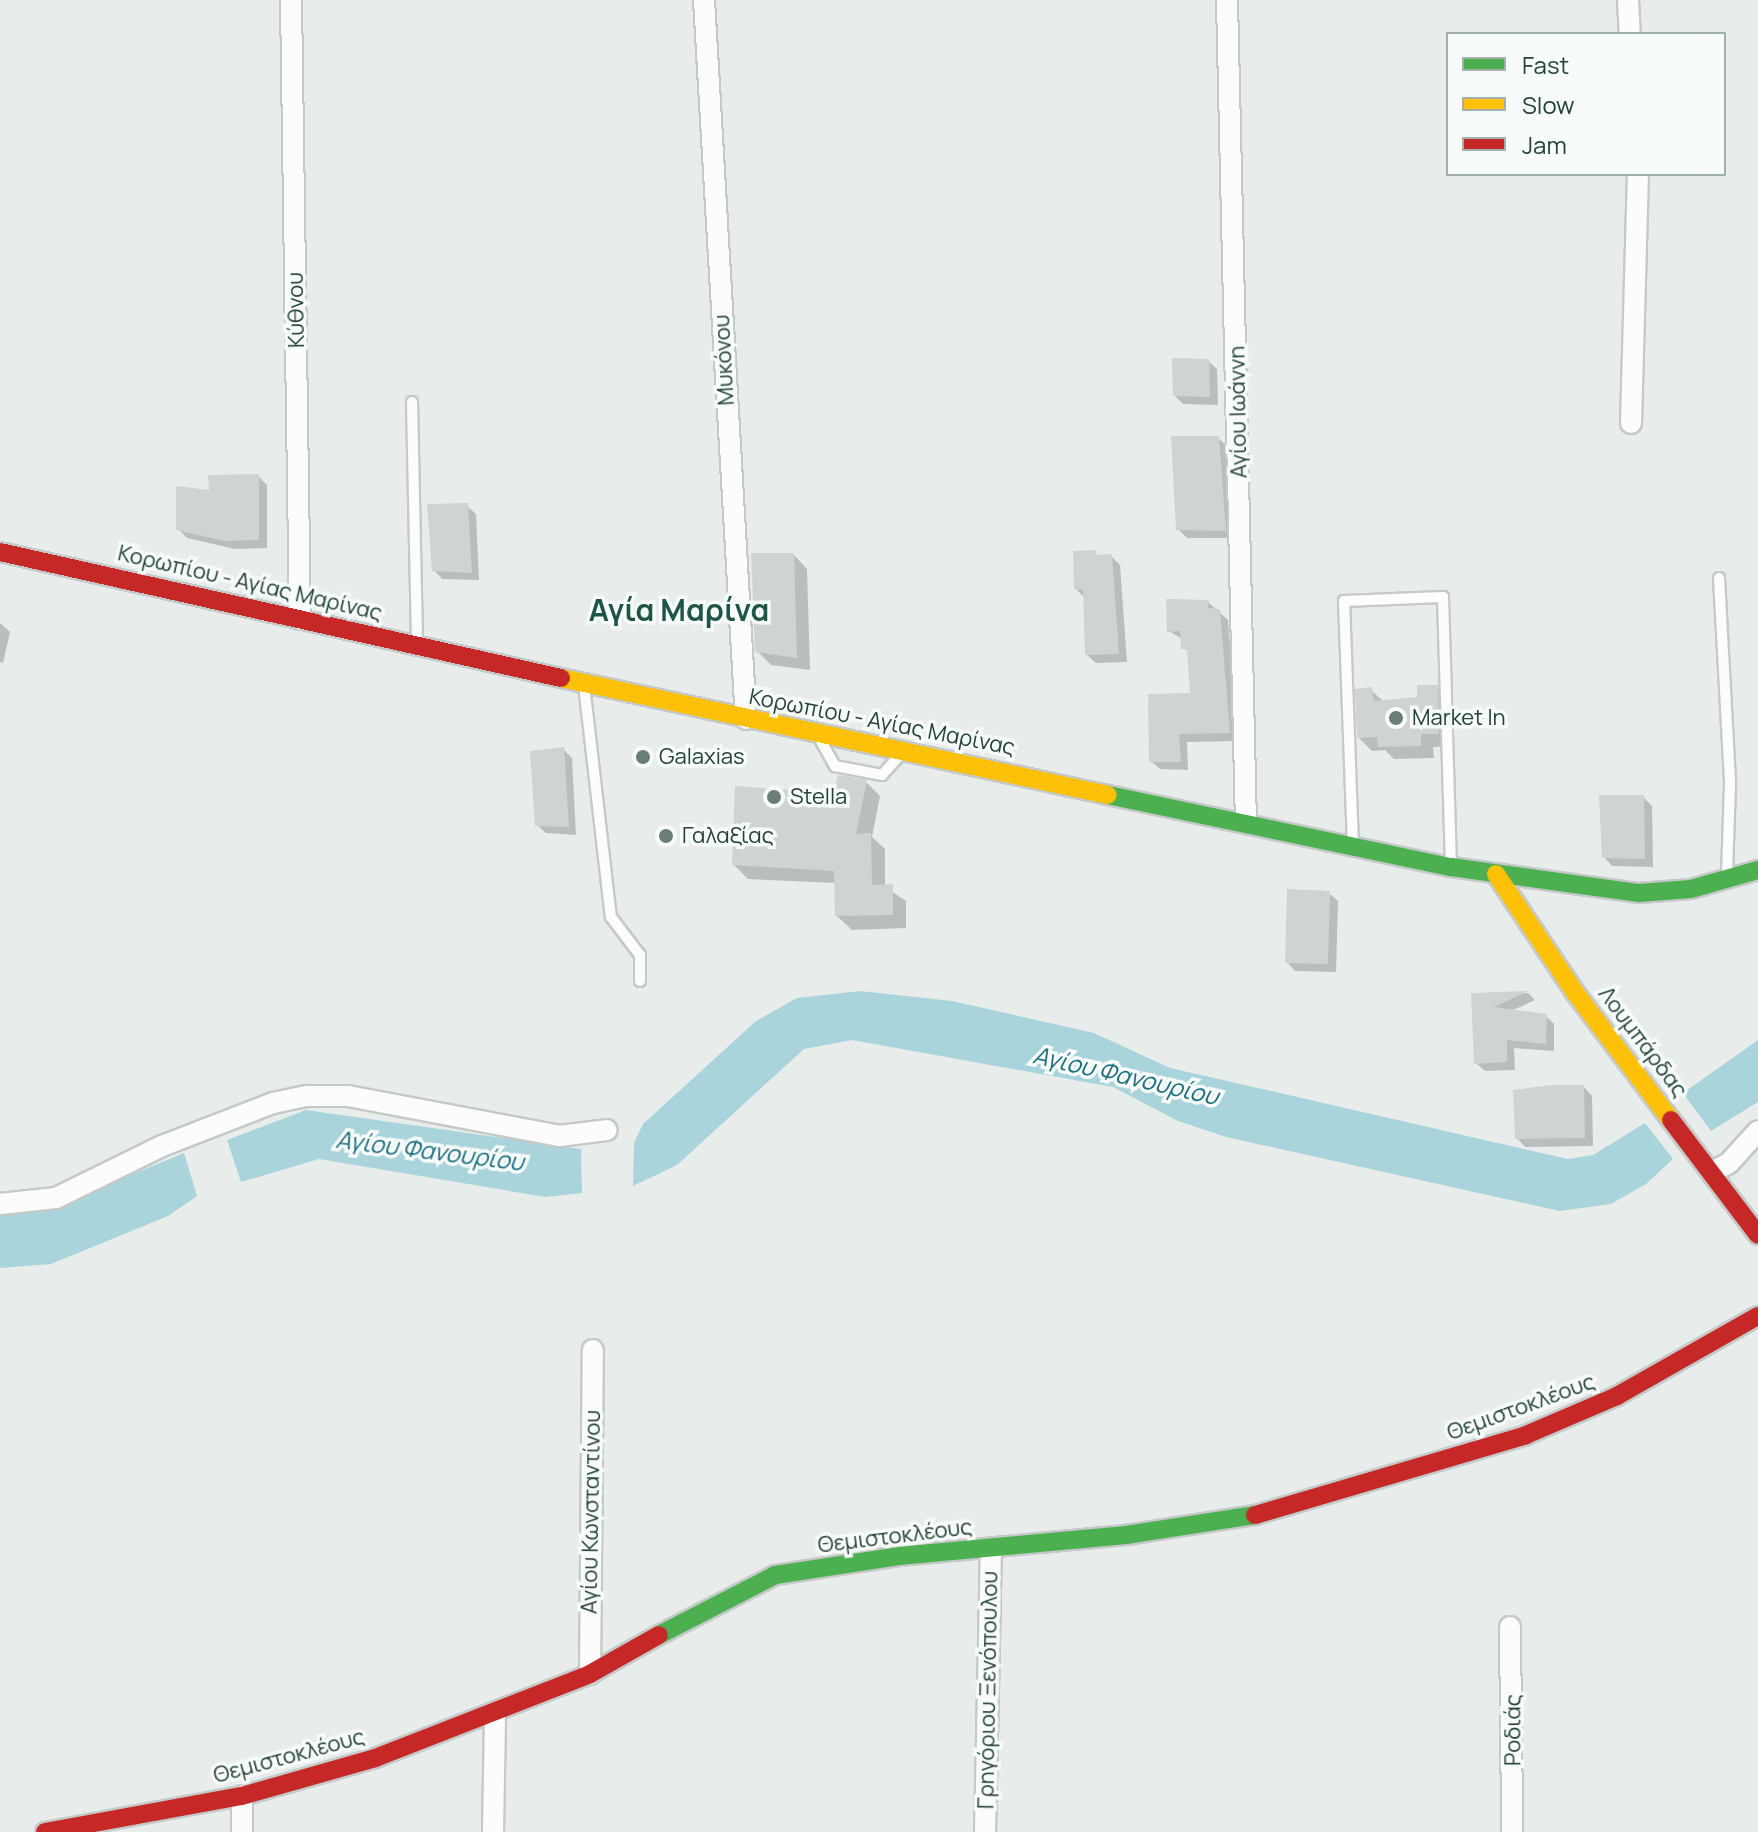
<!DOCTYPE html>
<meta charset="utf-8">
<style>
body{margin:0}
#map{position:relative;width:1758px;height:1832px;overflow:hidden;background:#e8edeb;font-family:Manrope,sans-serif}
div>[style]{position:absolute}
[style*='--x']{left:calc(var(--x)*1px);top:calc(var(--y)*1px);width:calc(var(--w)*1px);rotate:calc(var(--a)*1deg)}
.water>*{inset:0;background:#a9d4db}
.shadow>*{inset:0;background:#0003}
.building>*{inset:0;background:#cfd4d2}
.roads{filter:drop-shadow(2px 0 #c5cac8) drop-shadow(-2px 0 #c5cac8) drop-shadow(0 2px #c5cac8) drop-shadow(0 -2px #c5cac8)}
.lane>*{height:10px;margin:-5px;padding:0 5px;transform-origin:5px;border-radius:5px;background:#fcfcfc}
.street>*{height:20px;margin:-10px;padding:0 10px;transform-origin:10px;border-radius:10px;background:#fcfcfc}
.fast>*{height:18px;margin:-9px;padding:0 9px;transform-origin:9px;border-radius:9px;background:#4caf50}
.slow>*{height:18px;margin:-9px;padding:0 9px;transform-origin:9px;border-radius:9px;background:#ffc107}
.jam>*{height:18px;margin:-9px;padding:0 9px;transform-origin:9px;border-radius:9px;background:#c62828}
.dots>*{width:22px;height:22px;translate:-50% -50%;box-sizing:border-box;border:4px solid #f7fbf9;border-radius:50%}
span{translate:-50% -50%;white-space:nowrap;text-align:center;line-height:1.15;-webkit-text-stroke:7px #f7fbf9;paint-order:stroke}
.street-label{font-size:22px;color:#24423a}
.poi-label{font-size:22px;color:#24423a}
.left{translate:0 -50%;text-align:left}
.water-label{font-size:24px;color:#1c6f80;font-style:italic}
.district-label{font-size:30px;color:#1f5548;font-weight:700}
.legend{position:absolute;left:1446px;top:32px;width:280px;height:144px;box-sizing:border-box;background:#f7fbf9;border:2px solid #a3b1ad;margin:0;padding:10px 14px;list-style:none;font-size:24px;color:#24423a}
.legend li{display:flex;align-items:center;gap:16px;height:40px}
.legend b{width:40px;border:2px solid #a3b1ad}
</style>
<div id="map">
<div class="water">
<i style="clip-path:polygon(860px 991px,952px 1001px,1094px 1033px,1170px 1068px,1568px 1159px,1593px 1155px,1645px 1123px,1673px 1159px,1646px 1184px,1611px 1204px,1560px 1211px,1226px 1137px,1178px 1121px,1113px 1087px,852px 1040px,804px 1049px,677px 1165px,633px 1186px,634px 1143px,643px 1124px,756px 1021px,797px 998px)"></i>
<i style="clip-path:polygon(1758px 1040px,1758px 1102px,1711px 1131px,1683px 1093px)"></i>
<i style="clip-path:polygon(306px 1110px,581px 1149px,582px 1193px,545px 1197px,319px 1159px,241px 1182px,227px 1140px)"></i>
<i style="clip-path:polygon(184px 1153px,197px 1196px,168px 1216px,51px 1264px,0 1268px,0 1214px,46px 1210px)"></i>
</div>
<div class="shadow">
<i style="clip-path:polygon(1208px 361px,1217px 369px,1218px 405px,1183px 404px,1175px 396px)"></i>
<i style="clip-path:polygon(1218px 438px,1227px 446px,1234px 538px,1187px 538px,1178px 529px)"></i>
<i style="clip-path:polygon(258px 476px,267px 485px,267px 548px,235px 549px,187px 538px,178px 529px,211px 492px)"></i>
<i style="clip-path:polygon(467px 506px,476px 514px,479px 580px,442px 579px,434px 570px)"></i>
<i style="clip-path:polygon(1075px 553px,1111px 556px,1120px 565px,1127px 662px,1096px 663px,1087px 655px,1085px 598px,1076px 589px)"></i>
<i style="clip-path:polygon(794px 555px,807px 569px,810px 670px,771px 665px,757px 651px)"></i>
<i style="clip-path:polygon(1208px 602px,1228px 620px,1238px 741px,1187px 742px,1188px 770px,1160px 769px,1151px 761px,1192px 695px,1189px 655px,1182px 639px,1169px 631px)"></i>
<i style="clip-path:polygon(0 623px,10px 632px,3px 663px,0 662px)"></i>
<i style="clip-path:polygon(1437px 687px,1450px 700px,1452px 746px,1433px 747px,1434px 758px,1394px 759px,1385px 750px,1372px 751px,1359px 738px,1371px 690px,1384px 702px,1419px 699px)"></i>
<i style="clip-path:polygon(563px 749px,572px 758px,576px 835px,546px 833px,537px 825px)"></i>
<i style="clip-path:polygon(866px 782px,880px 796px,872px 837px,885px 849px,885px 887px,906px 901px,906px 928px,852px 930px,837px 916px,836px 883px,748px 879px,734px 865px,836px 795px)"></i>
<i style="clip-path:polygon(1643px 797px,1652px 806px,1653px 867px,1612px 866px,1604px 857px)"></i>
<i style="clip-path:polygon(1329px 893px,1338px 901px,1336px 972px,1295px 971px,1287px 962px)"></i>
<i style="clip-path:polygon(1528px 993px,1535px 1000px,1511px 1011px,1546px 1016px,1554px 1024px,1554px 1051px,1514px 1048px,1515px 1070px,1485px 1071px,1476px 1063px,1474px 995px)"></i>
<i style="clip-path:polygon(1584px 1087px,1592px 1096px,1593px 1146px,1525px 1147px,1517px 1138px)"></i>
</div>
<div class="building">
<i style="clip-path:polygon(1172px 358px,1209px 359px,1210px 397px,1173px 396px)"></i>
<i style="clip-path:polygon(1171px 436px,1219px 436px,1226px 531px,1176px 530px)"></i>
<i style="clip-path:polygon(259px 474px,259px 540px,225px 541px,176px 530px,176px 486px,209px 490px,208px 475px)"></i>
<i style="clip-path:polygon(468px 503px,472px 573px,432px 571px,427px 504px)"></i>
<i style="clip-path:polygon(1096px 550px,1096px 555px,1112px 554px,1119px 654px,1085px 655px,1083px 590px,1074px 589px,1073px 551px)"></i>
<i style="clip-path:polygon(751px 553px,794px 553px,797px 658px,755px 652px)"></i>
<i style="clip-path:polygon(1166px 599px,1209px 600px,1208px 608px,1220px 609px,1230px 733px,1179px 734px,1181px 762px,1149px 762px,1148px 694px,1190px 693px,1187px 649px,1181px 649px,1180px 631px,1167px 632px)"></i>
<i style="clip-path:polygon(1417px 685px,1438px 685px,1439px 734px,1421px 734px,1421px 746px,1378px 747px,1377px 737px,1357px 738px,1355px 689px,1372px 687px,1374px 701px,1417px 697px)"></i>
<i style="clip-path:polygon(564px 747px,569px 827px,535px 826px,530px 751px)"></i>
<i style="clip-path:polygon(838px 775px,867px 780px,856px 834px,871px 833px,872px 885px,893px 884px,893px 915px,835px 916px,834px 871px,732px 865px,735px 786px,834px 793px)"></i>
<i style="clip-path:polygon(1599px 795px,1644px 795px,1645px 859px,1602px 858px)"></i>
<i style="clip-path:polygon(1287px 889px,1330px 891px,1328px 964px,1285px 963px)"></i>
<i style="clip-path:polygon(1528px 991px,1494px 1007px,1547px 1014px,1546px 1044px,1507px 1040px,1507px 1062px,1474px 1064px,1471px 993px)"></i>
<i style="clip-path:polygon(1552px 1085px,1584px 1085px,1585px 1138px,1515px 1139px,1513px 1090px)"></i>
</div>
<div class="roads">
<div class="lane">
<i style="--x:412;--y:402;--w:241;--a:88.8"></i>
<i style="--x:1719;--y:578;--w:206;--a:86.9"></i>
<i style="--x:1730;--y:784;--w:91;--a:91.9"></i>
<i style="--x:584;--y:685;--w:234;--a:83.4"></i>
<i style="--x:611;--y:917;--w:48;--a:52.7"></i>
<i style="--x:640;--y:955;--w:26;--a:90"></i>
<i style="--x:821;--y:741;--w:29;--a:61"></i>
<i style="--x:835;--y:766;--w:48;--a:10.8"></i>
<i style="--x:882;--y:775;--w:27;--a:-48"></i>
<i style="--x:1353;--y:846;--w:245;--a:-92.1"></i>
<i style="--x:1344;--y:601;--w:99;--a:-2.3"></i>
<i style="--x:1443;--y:597;--w:268;--a:88.3"></i>
</div>
<div class="street">
<i style="--x:291;--y:0;--w:619;--a:89.17"></i>
<i style="--x:704;--y:0;--w:720;--a:86.66"></i>
<i style="--x:1227;--y:0;--w:823;--a:88.68"></i>
<i style="--x:1628;--y:0;--w:34;--a:87"></i>
<i style="--x:1631;--y:423;--w:249;--a:-88.4"></i>
<i style="--x:1712;--y:1172;--w:19;--a:-28"></i>
<i style="--x:1729;--y:1163;--w:43;--a:-47.8"></i>
<i style="--x:0;--y:1204;--w:56;--a:-6.1"></i>
<i style="--x:56;--y:1198;--w:118;--a:-26.1"></i>
<i style="--x:162;--y:1146;--w:119;--a:-21.2"></i>
<i style="--x:273;--y:1103;--w:35;--a:-12"></i>
<i style="--x:307;--y:1096;--w:41;--a:0"></i>
<i style="--x:348;--y:1096;--w:215;--a:10.7"></i>
<i style="--x:559;--y:1136;--w:48;--a:-7.1"></i>
<i style="--x:1510;--y:1627;--w:205;--a:89.4"></i>
<i style="--x:590;--y:1674;--w:324;--a:-89.5"></i>
<i style="--x:242;--y:1796;--w:36;--a:90"></i>
<i style="--x:493;--y:1832;--w:119;--a:-89"></i>
<i style="--x:985;--y:1832;--w:283;--a:-88.8"></i>
</div>
<div class="fast">
<i style="--x:1108;--y:795;--w:350;--a:11.9"></i>
<i style="--x:1451;--y:867;--w:190;--a:7.9"></i>
<i style="--x:1639;--y:893;--w:52;--a:-4.4"></i>
<i style="--x:1691;--y:889;--w:70;--a:-15.8"></i>
<i style="--x:659;--y:1635;--w:131;--a:-27.3"></i>
<i style="--x:775;--y:1575;--w:125;--a:-8.7"></i>
<i style="--x:899;--y:1556;--w:228;--a:-5.3"></i>
<i style="--x:1126;--y:1535;--w:131;--a:-8.8"></i>
</div>
<div class="slow">
<i style="--x:561;--y:678;--w:559;--a:12.07"></i>
<i style="--x:1496;--y:874;--w:141;--a:56.3"></i>
<i style="--x:1574;--y:991;--w:161;--a:53.1"></i>
</div>
<div class="jam">
<i style="--x:0;--y:552;--w:575;--a:12.66"></i>
<i style="--x:1671;--y:1120;--w:144;--a:52.9"></i>
<i style="--x:1255;--y:1515;--w:283;--a:-16.4"></i>
<i style="--x:1526;--y:1435;--w:99;--a:-23.2"></i>
<i style="--x:1617;--y:1396;--w:162;--a:-29.6"></i>
<i style="--x:45;--y:1832;--w:200;--a:-10.4"></i>
<i style="--x:242;--y:1796;--w:138;--a:-15.9"></i>
<i style="--x:375;--y:1758;--w:231;--a:-21.3"></i>
<i style="--x:590;--y:1674;--w:79;--a:-29.5"></i>
</div>
</div>
<div class="dots">
<i style="left:1396px;top:718px;background:#697e78"></i>
<i style="left:643px;top:757px;background:#697e78"></i>
<i style="left:774px;top:797px;background:#697e78"></i>
<i style="left:666px;top:836px;background:#697e78"></i>
</div>
<div class="street-label">
<span style="left:296px;top:310px;rotate:-91deg">Κύθνου</span>
<span style="left:724px;top:360px;rotate:-93deg">Μυκόνου</span>
<span style="left:1238px;top:412px;rotate:-91deg">Αγίου Ιωάννη</span>
<span style="left:250px;top:583px;rotate:13deg">Κορωπίου - Αγίας Μαρίνας</span>
<span style="left:882px;top:722px;rotate:11deg">Κορωπίου - Αγίας Μαρίνας</span>
<span style="left:1643px;top:1042px;rotate:53deg">Λουμπάρδας</span>
<span style="left:1521px;top:1407px;rotate:-20deg">Θεμιστοκλέους</span>
<span style="left:591px;top:1512px;rotate:-89deg">Αγίου Κωνσταντίνου</span>
<span style="left:895px;top:1536px;rotate:-7deg">Θεμιστοκλέους</span>
<span style="left:988px;top:1690px;rotate:-89deg">Γρηγόριου Ξενόπουλου</span>
<span style="left:1513px;top:1730px;rotate:-90deg">Ροδιάς</span>
<span style="left:289px;top:1756px;rotate:-15deg">Θεμιστοκλέους</span>
</div>
<div class="poi-label">
<span class="left" style="left:1412px;top:718px">Market In</span>
<span class="left" style="left:659px;top:757px">Galaxias</span>
<span class="left" style="left:790px;top:797px">Stella</span>
<span class="left" style="left:682px;top:836px">Γαλαξίας</span>
</div>
<div class="water-label">
<span style="left:1126px;top:1075px;rotate:13deg">Αγίου Φανουρίου</span>
<span style="left:430px;top:1150px;rotate:7deg">Αγίου Φανουρίου</span>
</div>
<div class="district-label">
<span style="left:679px;top:610px">Αγία Μαρίνα</span>
</div>
<ul class="legend">
<li><b style="height:10px;background:#4caf50"></b>Fast</li>
<li><b style="height:10px;background:#ffc107"></b>Slow</li>
<li><b style="height:10px;background:#c62828"></b>Jam</li>
</ul>
</div>
